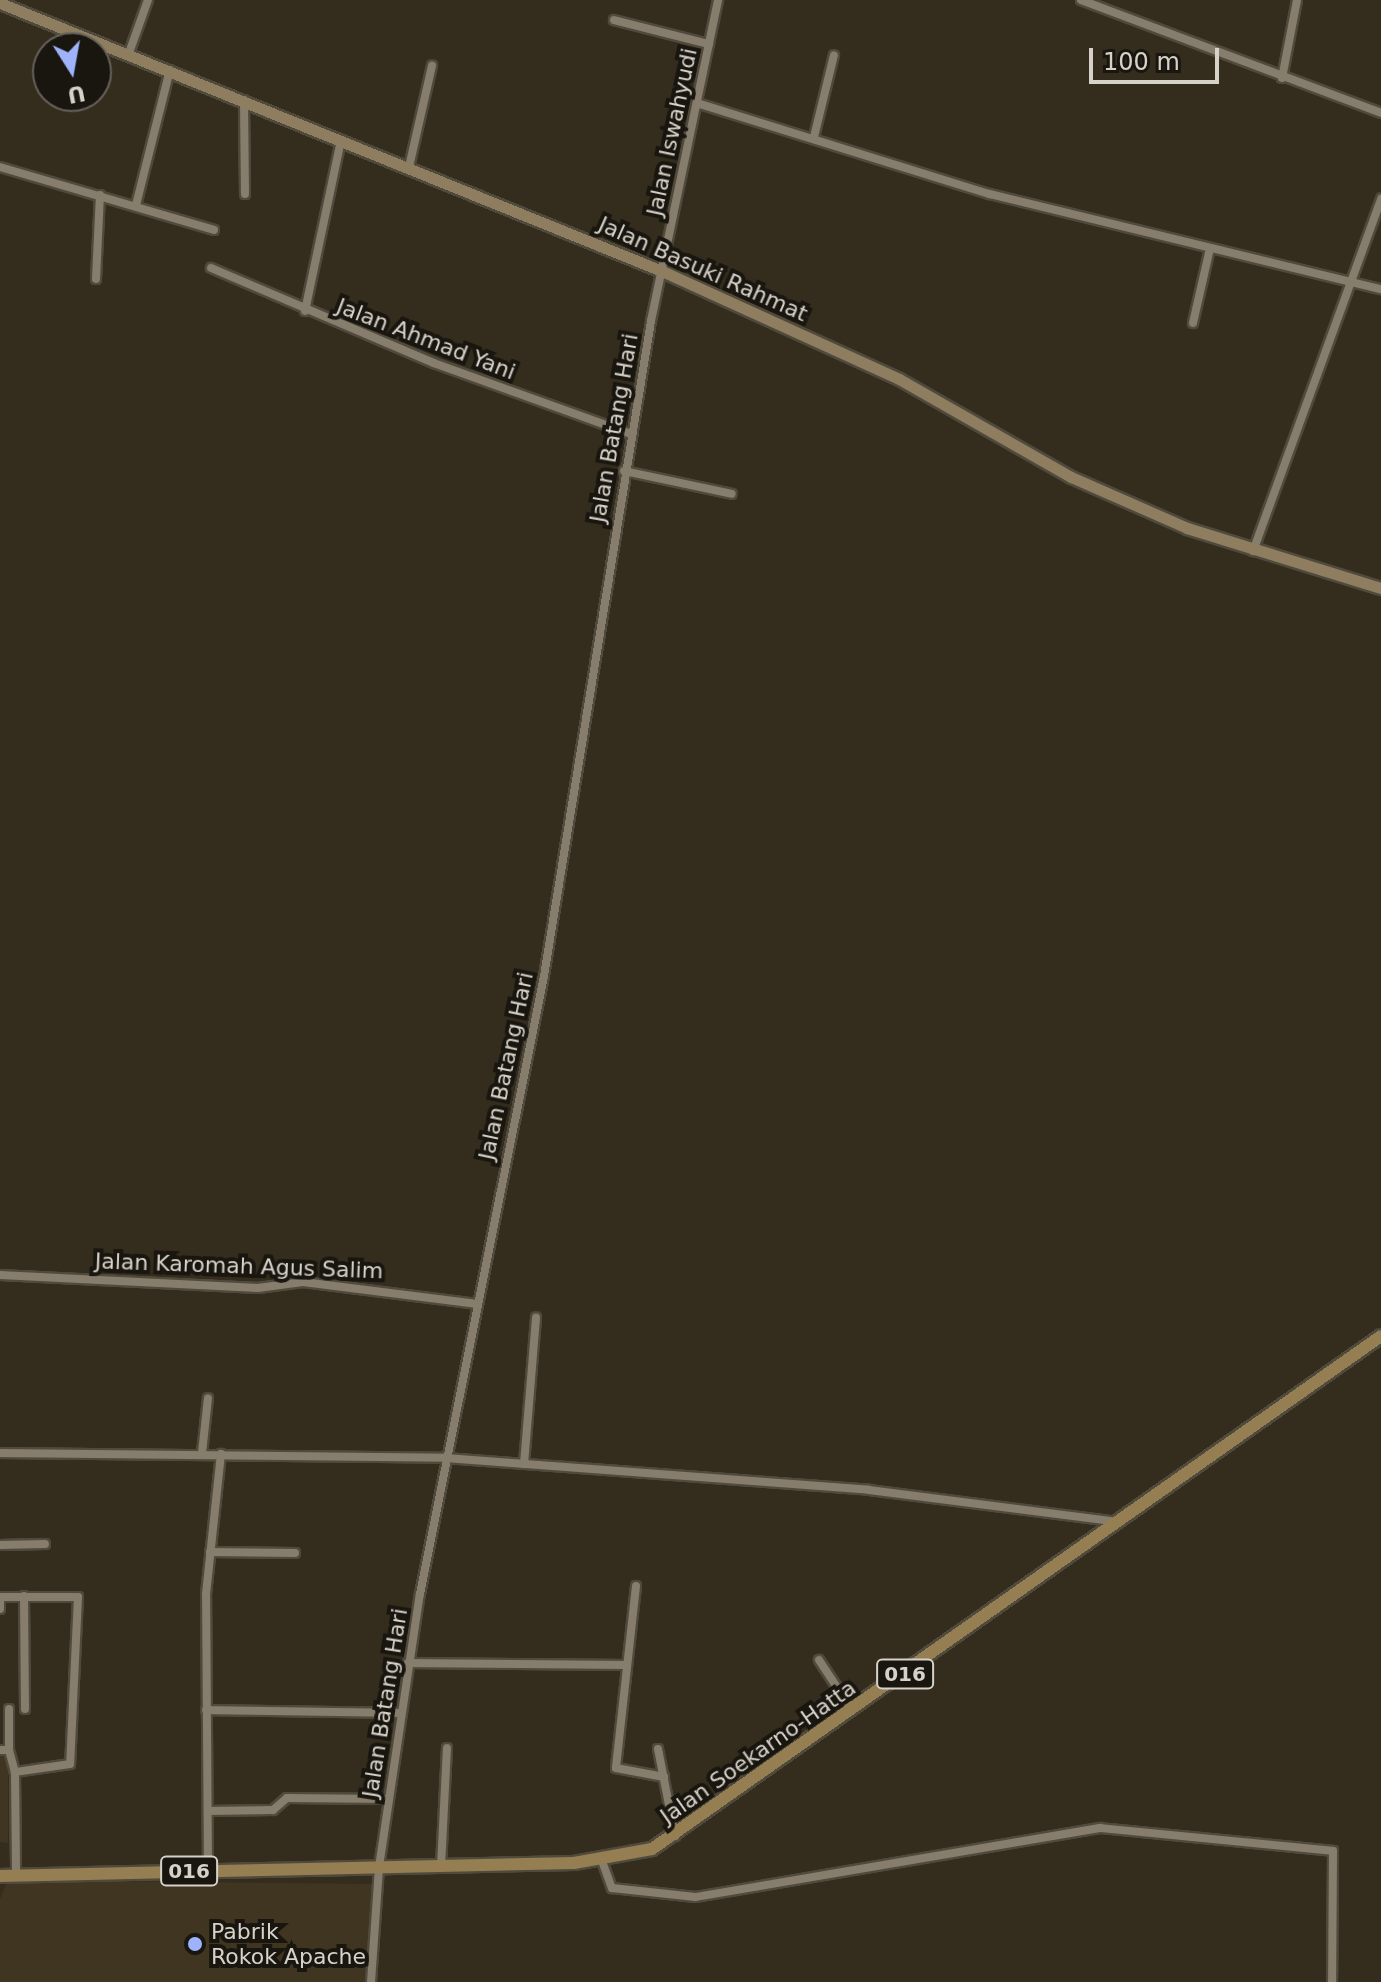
<!DOCTYPE html>
<style>
body{margin:0}
#map{position:relative;width:1381px;height:1982px;overflow:hidden;background:#342d1e;font-family:"DejaVu Sans",sans-serif}
div>[style]{position:absolute}
[style*='--x']{left:calc(var(--x)*1px);top:calc(var(--y)*1px);width:calc(var(--w)*1px);rotate:calc(var(--a)*1deg)}
.built>*{inset:0;background:#403520}
.roads{filter:drop-shadow(2px 0 #504a3d) drop-shadow(-2px 0 #504a3d) drop-shadow(0 2px #504a3d) drop-shadow(0 -2px #504a3d)}
.minor>*{height:8px;margin:-4px;padding:0 4px;transform-origin:4px;border-radius:4px;background:#867d6c}
.secondary>*{height:11px;margin:-5.5px;padding:0 5.5px;transform-origin:5.5px;border-radius:5.5px;background:#8e7e5f}
.primary>*{height:12px;margin:-6px;padding:0 6px;transform-origin:6px;border-radius:6px;background:#957f52}
.dots>*{width:22px;height:22px;translate:-50% -50%;box-sizing:border-box;border:4px solid #19160f;border-radius:50%}
span{translate:-50% -50%;white-space:nowrap;text-align:center;line-height:1.15;-webkit-text-stroke:8px #19160f;paint-order:stroke}
.shield-label span{padding:2px 6px;background:#19160f;border:2px solid;border-radius:6px;-webkit-text-stroke-width:0}
.shield-label{font-size:20px;color:#d7d2c9;font-weight:700}
.street-label{font-size:22px;color:#d7d2c9}
.poi-label{font-size:22px;color:#d7d2c9}
.left{translate:0 -50%;text-align:left}
.north{position:absolute;left:32px;top:32px;width:80px;height:80px;box-sizing:border-box;background:#19160f;border:2px solid #656159;border-radius:50%;rotate:169deg;font-size:22px;font-weight:700;line-height:32px;text-align:center;color:#d7d2c9}
.north::after{content:'';display:block;margin:auto;width:28px;height:36px;background:#9fb3fd;clip-path:polygon(50% 0,100% 100%,50% 72%,0 100%)}
.scale{position:absolute;left:1089px;top:48px;width:130px;height:36px;box-sizing:border-box;border:4px solid #d7d2c9;border-top:0;padding-left:10px;font-size:24px;line-height:28px;white-space:nowrap;color:#d7d2c9;-webkit-text-stroke:6px #19160f;paint-order:stroke}
</style>
<div id="map">
<div class="built">
<i style="clip-path:polygon(8px 1752px,8px 1843px,0 1842px,0 1753px)"></i>
<i style="clip-path:polygon(8px 1880px,372px 1884px,365px 1982px,0 1982px,0 1899px)"></i>
</div>
<div class="roads">
<div class="minor">
<i style="--x:1081;--y:0;--w:321;--a:20.6"></i>
<i style="--x:614;--y:20;--w:98;--a:14.2"></i>
<i style="--x:129;--y:53;--w:56;--a:-70.3"></i>
<i style="--x:1282;--y:78;--w:79;--a:-79.1"></i>
<i style="--x:244;--y:100;--w:94;--a:89.4"></i>
<i style="--x:697;--y:103;--w:307;--a:17.3"></i>
<i style="--x:990;--y:194;--w:402;--a:13.7"></i>
<i style="--x:814;--y:137;--w:84;--a:-76.3"></i>
<i style="--x:0;--y:167;--w:223;--a:16.4"></i>
<i style="--x:409;--y:167;--w:104;--a:-77.2"></i>
<i style="--x:136;--y:205;--w:139;--a:-75.9"></i>
<i style="--x:211;--y:268;--w:242;--a:23.1"></i>
<i style="--x:434;--y:363;--w:209;--a:19.8"></i>
<i style="--x:96;--y:279;--w:84;--a:-87.3"></i>
<i style="--x:305;--y:311;--w:175;--a:-78.1"></i>
<i style="--x:1193;--y:323;--w:77;--a:-77.2"></i>
<i style="--x:624;--y:471;--w:110;--a:12"></i>
<i style="--x:1253;--y:551;--w:375;--a:-70"></i>
<i style="--x:0;--y:1275;--w:258;--a:2.9"></i>
<i style="--x:258;--y:1288;--w:45;--a:-7.6"></i>
<i style="--x:303;--y:1282;--w:174;--a:7.2"></i>
<i style="--x:0;--y:1453;--w:446;--a:0.6"></i>
<i style="--x:446;--y:1458;--w:424;--a:4.3"></i>
<i style="--x:869;--y:1490;--w:251;--a:7.3"></i>
<i style="--x:202;--y:1453;--w:55;--a:-83.8"></i>
<i style="--x:524;--y:1464;--w:147;--a:-85.3"></i>
<i style="--x:0;--y:1545;--w:45;--a:-1.3"></i>
<i style="--x:210;--y:1552;--w:85;--a:0.7"></i>
<i style="--x:636;--y:1586;--w:183;--a:96.3"></i>
<i style="--x:616;--y:1768;--w:49;--a:10.6"></i>
<i style="--x:24;--y:1596;--w:113;--a:89.5"></i>
<i style="--x:0;--y:1597;--w:78;--a:0"></i>
<i style="--x:78;--y:1597;--w:167;--a:92.7"></i>
<i style="--x:70;--y:1764;--w:56;--a:171.7"></i>
<i style="--x:15;--y:1772;--w:104;--a:89.4"></i>
<i style="--x:0;--y:1609;--w:12;--a:-90"></i>
<i style="--x:819;--y:1660;--w:60;--a:56.6"></i>
<i style="--x:408;--y:1663;--w:216;--a:0.5"></i>
<i style="--x:206;--y:1710;--w:193;--a:0.9"></i>
<i style="--x:658;--y:1749;--w:89;--a:78.9"></i>
<i style="--x:0;--y:1750;--w:9;--a:0"></i>
<i style="--x:9;--y:1750;--w:23;--a:75"></i>
<i style="--x:9;--y:1750;--w:41;--a:-90"></i>
<i style="--x:208;--y:1811;--w:65;--a:-0.9"></i>
<i style="--x:273;--y:1810;--w:18;--a:-41"></i>
<i style="--x:287;--y:1798;--w:101;--a:0.6"></i>
<i style="--x:602;--y:1861;--w:29;--a:70"></i>
<i style="--x:612;--y:1888;--w:84;--a:6.1"></i>
<i style="--x:696;--y:1897;--w:410;--a:-9.7"></i>
<i style="--x:1100;--y:1828;--w:234;--a:5.6"></i>
<i style="--x:1333;--y:1851;--w:131;--a:90.4"></i>
<i style="--x:441;--y:1866;--w:118;--a:-87.1"></i>
<i style="--x:208;--y:1870;--w:276;--a:-90.4"></i>
<i style="--x:206;--y:1594;--w:141;--a:-83.9"></i>
<i style="--x:371;--y:1982;--w:115;--a:-86"></i>
<i style="--x:379;--y:1867;--w:276;--a:-81.5"></i>
<i style="--x:420;--y:1594;--w:630;--a:-78.65"></i>
<i style="--x:544;--y:976;--w:664;--a:-80.72"></i>
<i style="--x:651;--y:321;--w:328;--a:-78.2"></i>
</div>
<div class="secondary">
<i style="--x:0;--y:3;--w:714;--a:22.04"></i>
<i style="--x:662;--y:271;--w:260;--a:24.5"></i>
<i style="--x:899;--y:379;--w:198;--a:29.7"></i>
<i style="--x:1071;--y:477;--w:127;--a:23.7"></i>
<i style="--x:1187;--y:528;--w:203;--a:17.2"></i>
</div>
<div class="primary">
<i style="--x:0;--y:1876;--w:574;--a:-1.3"></i>
<i style="--x:574;--y:1863;--w:79;--a:-10.2"></i>
<i style="--x:652;--y:1849;--w:891;--a:-35.13"></i>
</div>
</div>
<div class="dots">
<i style="left:195px;top:1944px;background:#9fb3fd"></i>
</div>
<div class="shield-label">
<span style="left:905px;top:1674px">016</span>
<span style="left:189px;top:1871px">016</span>
</div>
<div class="street-label">
<span style="left:672px;top:132px;rotate:-78deg">Jalan Iswahyudi</span>
<span style="left:703px;top:269px;rotate:24deg">Jalan Basuki Rahmat</span>
<span style="left:426px;top:339px;rotate:21deg">Jalan Ahmad Yani</span>
<span style="left:614px;top:428px;rotate:-80deg">Jalan Batang Hari</span>
<span style="left:506px;top:1066px;rotate:-78deg">Jalan Batang Hari</span>
<span style="left:239px;top:1266px;rotate:2deg">Jalan Karomah Agus Salim</span>
<span style="left:385px;top:1703px;rotate:-81deg">Jalan Batang Hari</span>
<span style="left:758px;top:1752px;rotate:-35deg">Jalan Soekarno-Hatta</span>
</div>
<div class="poi-label">
<span class="left" style="left:211px;top:1944px">Pabrik<br>Rokok Apache</span>
</div>
<div class="north">U</div>
<div class="scale">100 m</div>
</div>
